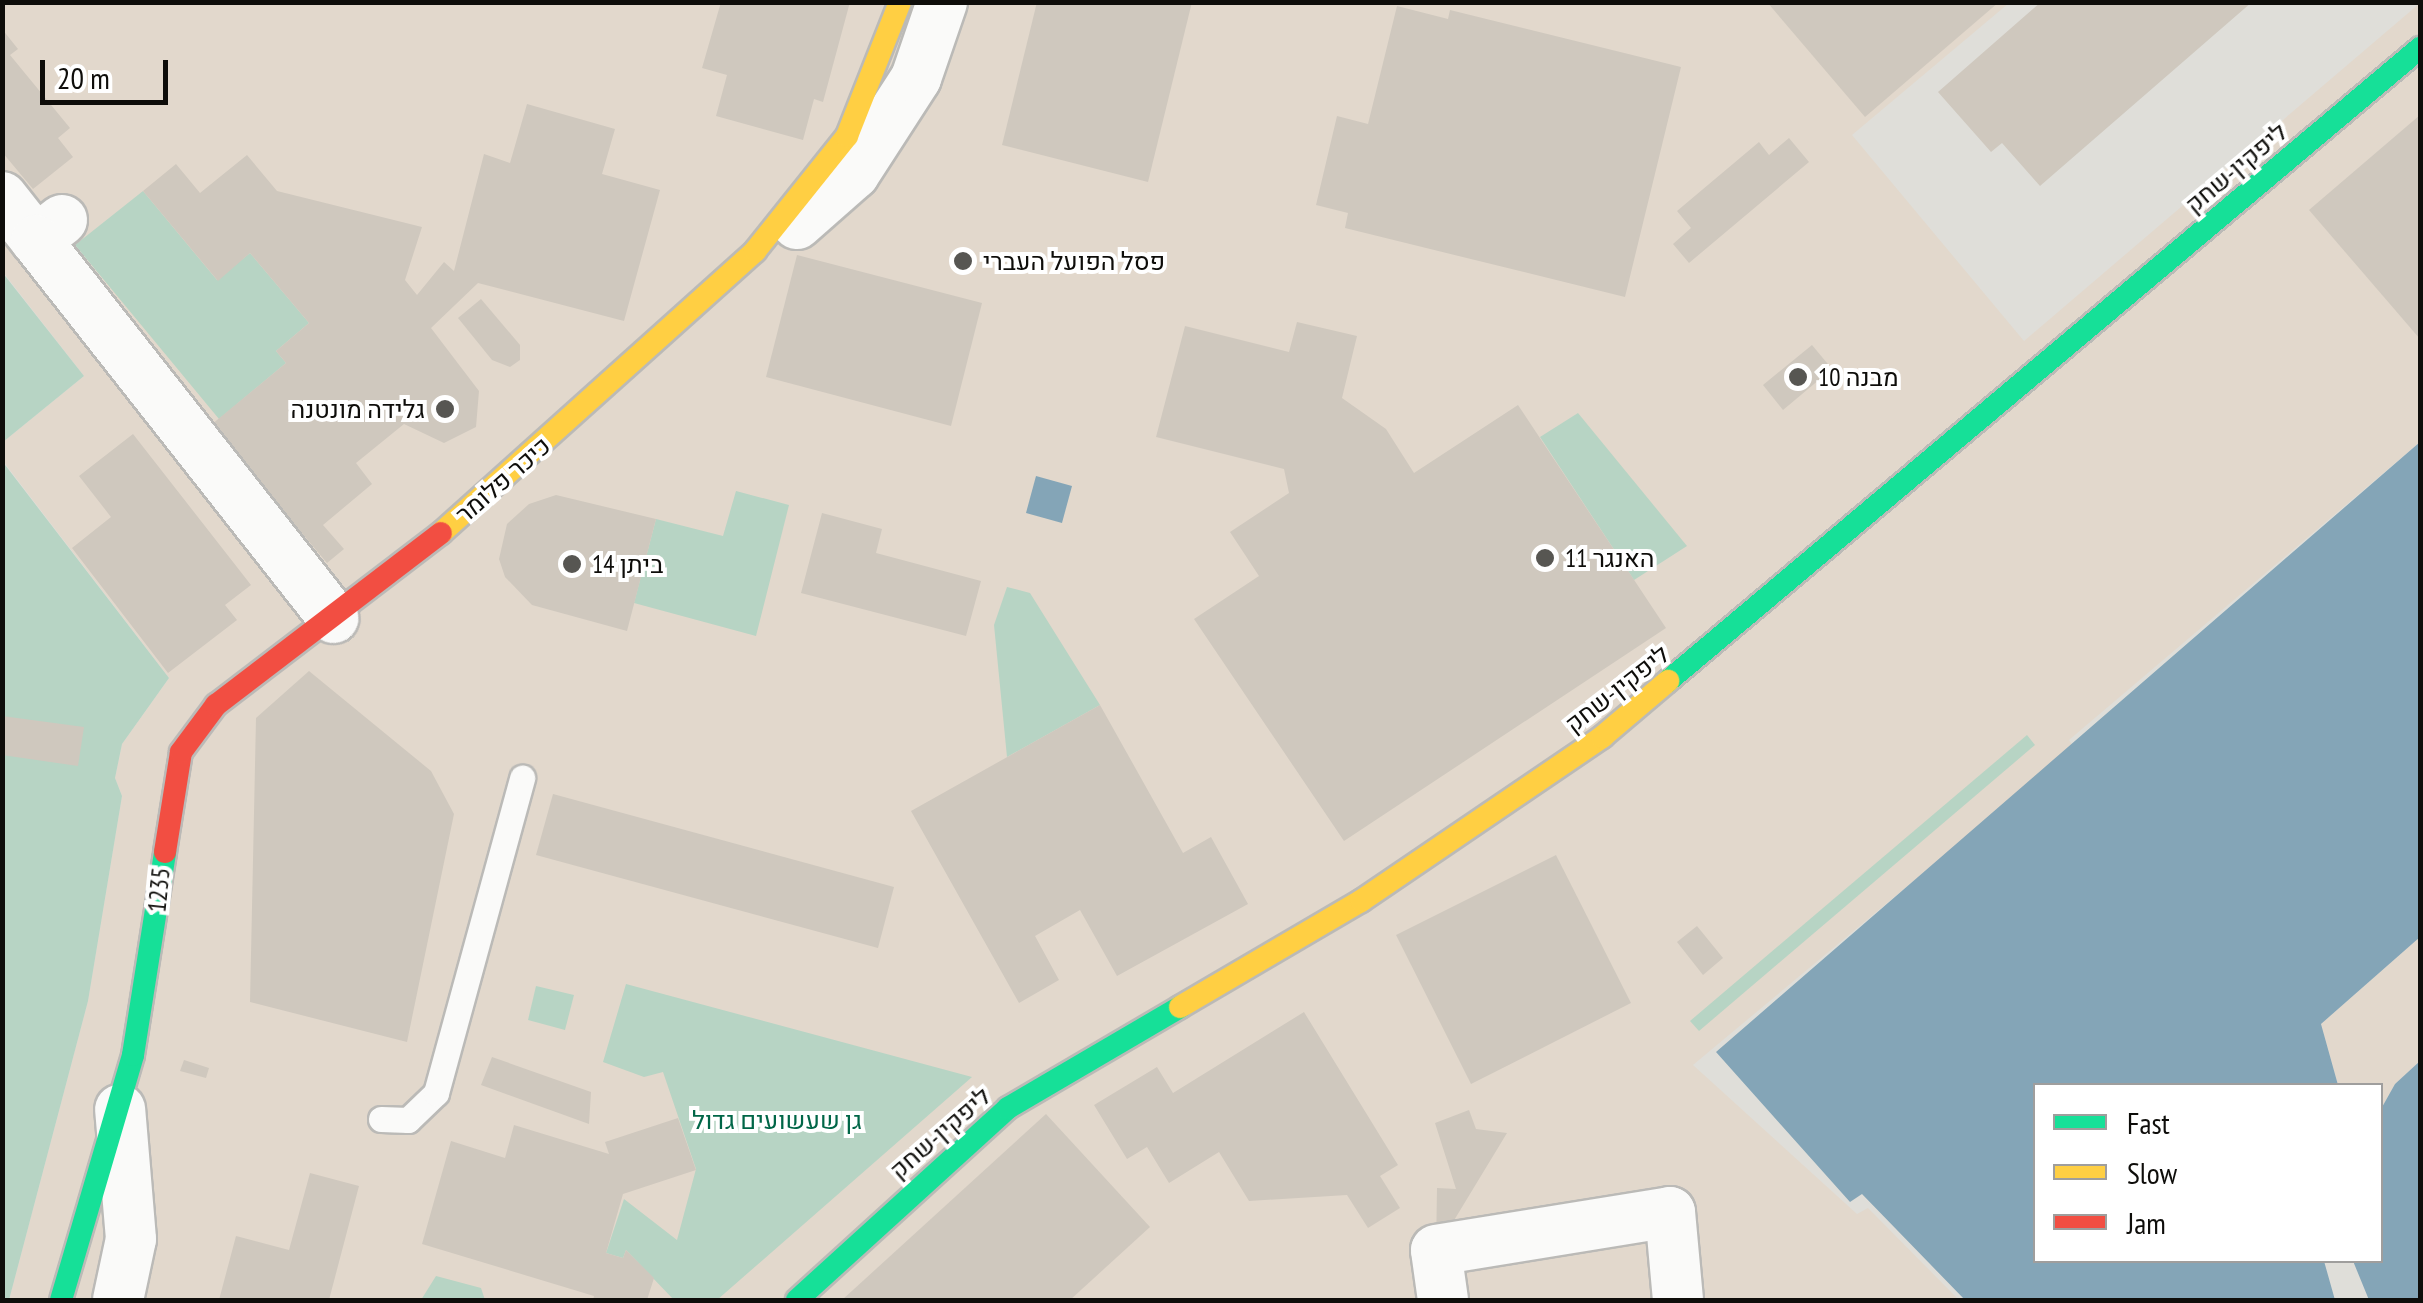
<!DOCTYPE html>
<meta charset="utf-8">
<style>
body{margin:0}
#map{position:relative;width:2423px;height:1303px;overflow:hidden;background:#dfded9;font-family:"PT Sans Narrow",Heebo,sans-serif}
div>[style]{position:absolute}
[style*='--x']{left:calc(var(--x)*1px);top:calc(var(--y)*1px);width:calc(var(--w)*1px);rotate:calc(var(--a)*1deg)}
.commercial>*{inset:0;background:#e2d8cc}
.green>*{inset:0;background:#b7d4c4}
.water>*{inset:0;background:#84a5b7}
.building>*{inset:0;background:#cfc8be}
.roads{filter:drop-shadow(2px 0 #bbbab7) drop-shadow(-2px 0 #bbbab7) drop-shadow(0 2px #bbbab7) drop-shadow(0 -2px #bbbab7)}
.lane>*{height:25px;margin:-12.5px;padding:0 12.5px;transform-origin:12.5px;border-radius:12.5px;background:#fafaf9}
.street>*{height:50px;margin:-25px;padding:0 25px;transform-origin:25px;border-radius:25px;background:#fafaf9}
.fast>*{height:22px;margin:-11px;padding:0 11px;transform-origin:11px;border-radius:11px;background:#16e098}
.slow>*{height:22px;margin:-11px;padding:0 11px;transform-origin:11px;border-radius:11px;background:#ffcf43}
.jam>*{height:22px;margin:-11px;padding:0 11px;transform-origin:11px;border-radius:11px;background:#f24e42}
.dots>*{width:28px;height:28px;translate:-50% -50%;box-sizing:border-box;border:5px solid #fff;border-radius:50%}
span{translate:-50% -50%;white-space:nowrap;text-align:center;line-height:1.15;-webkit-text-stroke:8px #fff;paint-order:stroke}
.street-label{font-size:25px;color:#0e0d0a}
.poi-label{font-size:25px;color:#0e0d0a}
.left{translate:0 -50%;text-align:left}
.right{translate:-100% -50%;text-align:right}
.park-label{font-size:25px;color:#006647}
.frame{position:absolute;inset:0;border:5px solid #0e0d0a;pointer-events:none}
.legend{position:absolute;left:2033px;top:1083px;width:350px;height:180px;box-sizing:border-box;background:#fff;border:2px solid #9f9e9d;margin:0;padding:12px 18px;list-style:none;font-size:30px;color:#0e0d0a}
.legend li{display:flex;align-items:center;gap:20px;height:50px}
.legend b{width:50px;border:2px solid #9f9e9d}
.scale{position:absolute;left:40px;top:60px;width:128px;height:45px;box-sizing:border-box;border:5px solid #0e0d0a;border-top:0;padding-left:12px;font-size:30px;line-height:35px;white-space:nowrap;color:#0e0d0a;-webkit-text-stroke:8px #fff;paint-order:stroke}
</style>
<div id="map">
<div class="commercial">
<i style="clip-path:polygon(3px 3px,2009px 3px,1852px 135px,2024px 341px,2420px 3px,2420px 442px,2069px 740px,2074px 747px,1693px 1065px,1857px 1214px,1868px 1208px,1959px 1300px,9px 1300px,88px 1001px,122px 796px,115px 778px,122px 744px,169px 678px,3px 461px,3px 442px,84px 376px,3px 272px)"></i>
<i style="clip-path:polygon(2420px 937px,2420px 1061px,2395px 1084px,2381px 1109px,2380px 1086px,2338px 1085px,2321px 1024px)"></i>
</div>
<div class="green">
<i style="clip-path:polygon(143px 191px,217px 280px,250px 253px,309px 323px,276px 351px,286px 363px,219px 419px,75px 245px)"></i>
<i style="clip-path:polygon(2px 272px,84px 376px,3px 442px,2px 442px)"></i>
<i style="clip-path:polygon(1578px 413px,1687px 546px,1634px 580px,1540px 437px)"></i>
<i style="clip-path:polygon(2px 461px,169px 678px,122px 744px,115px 778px,122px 796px,88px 1001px,9px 1300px,2px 1300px)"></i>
<i style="clip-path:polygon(736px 491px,789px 505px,756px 636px,634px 603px,656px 519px,723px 536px)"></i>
<i style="clip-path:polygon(1007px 587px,1030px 593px,1100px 705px,1007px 757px,994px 625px)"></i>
<i style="clip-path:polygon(2027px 735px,2035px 745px,1699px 1031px,1690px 1021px)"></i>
<i style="clip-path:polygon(626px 984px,972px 1077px,717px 1300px,674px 1300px,626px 1250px,623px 1258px,606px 1253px,624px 1199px,677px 1240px,696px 1169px,663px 1072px,644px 1077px,603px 1062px)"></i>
<i style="clip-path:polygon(536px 986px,574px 995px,565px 1030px,528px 1020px)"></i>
<i style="clip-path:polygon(436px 1276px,481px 1288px,485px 1300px,421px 1300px)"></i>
</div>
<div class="water">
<i style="clip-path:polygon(2420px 442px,2420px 937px,2321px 1024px,2338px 1085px,2036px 1086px,2036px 1260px,2324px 1261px,2335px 1300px,1965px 1300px,1862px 1194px,1850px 1202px,1716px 1052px)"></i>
<i style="clip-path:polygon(1036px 476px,1072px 486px,1062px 523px,1026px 513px)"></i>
<i style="clip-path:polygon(2420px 1061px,2420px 1300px,2369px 1300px,2353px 1261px,2380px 1260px,2381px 1109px,2395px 1084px)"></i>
</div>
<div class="building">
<i style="clip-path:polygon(721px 2px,850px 2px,823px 102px,814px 99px,803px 140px,716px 116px,727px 75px,702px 68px)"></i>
<i style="clip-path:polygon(1037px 2px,1192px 2px,1148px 182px,1002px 145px)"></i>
<i style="clip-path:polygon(1767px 2px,1999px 2px,1865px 117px)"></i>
<i style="clip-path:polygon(2041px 2px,2252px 2px,2040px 186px,2002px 143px,1991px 152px,1938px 92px)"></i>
<i style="clip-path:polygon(1397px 6px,1448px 19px,1450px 10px,1681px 67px,1625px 297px,1345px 228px,1348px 213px,1316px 205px,1337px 116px,1368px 124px)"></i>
<i style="clip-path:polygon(2px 29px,18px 49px,10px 55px,70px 128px,58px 138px,73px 157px,33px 189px,2px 152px)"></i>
<i style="clip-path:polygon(527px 104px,615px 129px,602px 174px,660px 190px,624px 321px,478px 283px,431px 328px,479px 391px,476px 427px,444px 443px,404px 424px,356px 463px,372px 484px,323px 525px,344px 549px,327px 563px,211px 425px,286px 363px,276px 351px,309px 323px,250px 253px,218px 281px,143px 191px,176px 164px,200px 193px,247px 155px,277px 191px,422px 227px,405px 280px,417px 295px,444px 262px,454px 271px,484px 154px,510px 163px)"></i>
<i style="clip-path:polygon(2420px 115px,2420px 339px,2309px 210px)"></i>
<i style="clip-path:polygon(1789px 138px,1809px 162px,1689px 263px,1673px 244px,1691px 228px,1677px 211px,1759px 142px,1769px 155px)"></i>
<i style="clip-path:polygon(797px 255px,982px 303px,951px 426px,766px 377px)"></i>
<i style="clip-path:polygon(481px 299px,520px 345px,520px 360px,510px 367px,492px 360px,458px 318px)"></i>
<i style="clip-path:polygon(1297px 322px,1357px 336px,1342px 398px,1386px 429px,1414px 473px,1518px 405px,1666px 628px,1344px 841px,1194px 619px,1259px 576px,1230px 532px,1289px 493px,1284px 469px,1156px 437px,1185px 326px,1289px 352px)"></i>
<i style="clip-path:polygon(1812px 345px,1832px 369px,1783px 410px,1763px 385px)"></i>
<i style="clip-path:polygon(133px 434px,251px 585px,225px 605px,237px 620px,168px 673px,72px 548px,111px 517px,79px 476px)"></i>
<i style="clip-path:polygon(556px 495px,656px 519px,627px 631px,532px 605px,505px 577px,499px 559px,507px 524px,529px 504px)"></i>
<i style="clip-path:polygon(822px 513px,882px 529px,876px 553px,981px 581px,966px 636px,801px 593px)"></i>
<i style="clip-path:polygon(309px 671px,431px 771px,454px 814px,407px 1042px,250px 1002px,256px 718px)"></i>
<i style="clip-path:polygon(1100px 705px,1183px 853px,1211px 837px,1248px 904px,1117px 976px,1080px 910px,1035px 936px,1059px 980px,1019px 1003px,911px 811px)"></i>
<i style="clip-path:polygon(2px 716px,84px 727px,78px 766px,2px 755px)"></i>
<i style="clip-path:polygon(553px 794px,894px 887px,878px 948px,536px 855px)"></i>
<i style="clip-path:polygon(1556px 855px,1631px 1003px,1471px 1084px,1396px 935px)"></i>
<i style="clip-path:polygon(1697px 926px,1723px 958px,1703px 975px,1677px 942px)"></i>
<i style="clip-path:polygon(1304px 1012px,1398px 1165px,1380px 1176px,1400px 1208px,1368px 1228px,1347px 1195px,1249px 1201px,1219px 1152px,1169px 1183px,1147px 1147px,1127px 1159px,1094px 1105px,1157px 1067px,1173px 1093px)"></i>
<i style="clip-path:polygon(492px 1057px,591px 1092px,589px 1124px,481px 1085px)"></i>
<i style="clip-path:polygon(184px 1060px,209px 1068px,206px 1078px,180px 1071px)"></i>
<i style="clip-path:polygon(1469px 1110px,1476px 1129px,1507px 1133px,1436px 1250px,1437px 1188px,1456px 1189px,1435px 1123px)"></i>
<i style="clip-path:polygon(1046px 1114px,1150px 1227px,1070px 1300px,842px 1300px)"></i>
<i style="clip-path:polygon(678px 1118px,696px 1170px,623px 1194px,606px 1253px,623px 1258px,626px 1250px,654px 1278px,647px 1300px,593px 1300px,594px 1296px,422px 1244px,451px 1141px,505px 1158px,514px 1125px,609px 1154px,605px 1142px)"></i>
<i style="clip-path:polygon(310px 1173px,359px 1186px,329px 1300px,219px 1300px,236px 1236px,289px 1250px)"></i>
</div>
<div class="roads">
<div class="lane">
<i style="--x:381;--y:1119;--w:27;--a:2"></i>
<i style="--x:408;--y:1120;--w:39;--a:-44"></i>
<i style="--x:436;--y:1093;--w:327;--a:-74.7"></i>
</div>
<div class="street">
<i style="--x:2;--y:197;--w:55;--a:51.7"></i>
<i style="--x:62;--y:220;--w:33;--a:142"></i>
<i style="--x:36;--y:240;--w:481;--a:51.8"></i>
<i style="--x:797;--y:224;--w:76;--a:-41.3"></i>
<i style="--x:854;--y:174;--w:114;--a:-57.1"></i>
<i style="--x:916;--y:78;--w:80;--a:-71.1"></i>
<i style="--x:118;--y:1300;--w:62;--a:-78"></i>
<i style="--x:131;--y:1239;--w:130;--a:-94.8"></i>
<i style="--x:1443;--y:1300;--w:50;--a:-98"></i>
<i style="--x:1436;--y:1250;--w:237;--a:-9.2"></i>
<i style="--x:1670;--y:1212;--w:88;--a:84.8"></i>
</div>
<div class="fast">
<i style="--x:1668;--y:681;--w:983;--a:-40.09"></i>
<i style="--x:61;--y:1300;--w:255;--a:-73.6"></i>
<i style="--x:133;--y:1055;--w:206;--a:-81"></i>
<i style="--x:797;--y:1300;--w:285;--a:-42.3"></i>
<i style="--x:1008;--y:1108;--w:199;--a:-30.4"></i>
</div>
<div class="slow">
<i style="--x:441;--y:533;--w:422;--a:-41.9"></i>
<i style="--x:755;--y:251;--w:147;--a:-51.3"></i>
<i style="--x:847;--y:136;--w:144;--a:-68.4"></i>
<i style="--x:1180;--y:1007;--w:210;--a:-30.4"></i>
<i style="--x:1361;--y:901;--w:292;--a:-34.2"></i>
<i style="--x:1602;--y:737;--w:87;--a:-40.3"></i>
</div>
<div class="jam">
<i style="--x:165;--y:852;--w:101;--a:-80.9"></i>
<i style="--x:181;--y:752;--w:59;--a:-53.3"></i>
<i style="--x:216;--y:705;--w:283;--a:-37.4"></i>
</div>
</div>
<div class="dots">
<i style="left:963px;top:261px;background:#575652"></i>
<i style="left:1798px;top:377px;background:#575652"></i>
<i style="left:445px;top:409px;background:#575652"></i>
<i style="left:1545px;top:558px;background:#575652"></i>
<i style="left:572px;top:564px;background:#575652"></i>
</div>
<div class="street-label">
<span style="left:2236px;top:168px;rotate:-40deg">ליפקין-שחק</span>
<span style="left:503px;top:480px;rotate:-41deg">כיכר פלומר</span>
<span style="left:1617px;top:689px;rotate:-38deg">ליפקין-שחק</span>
<span style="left:159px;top:890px;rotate:-84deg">1235</span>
<span style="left:940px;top:1133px;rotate:-41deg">ליפקין-שחק</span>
</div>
<div class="poi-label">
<span class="left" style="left:983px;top:261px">פסל הפועל העברי</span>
<span class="left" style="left:1818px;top:377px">מבנה 10</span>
<span class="right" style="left:425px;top:409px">גלידה מונטנה</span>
<span class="left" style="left:1565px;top:558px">האנגר 11</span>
<span class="left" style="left:592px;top:564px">ביתן 14</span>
</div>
<div class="park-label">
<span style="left:777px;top:1120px">גן שעשועים גדול</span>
</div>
<div class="frame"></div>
<ul class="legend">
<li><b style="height:12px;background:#16e098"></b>Fast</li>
<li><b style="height:12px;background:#ffcf43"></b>Slow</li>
<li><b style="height:12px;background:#f24e42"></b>Jam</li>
</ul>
<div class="scale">20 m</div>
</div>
